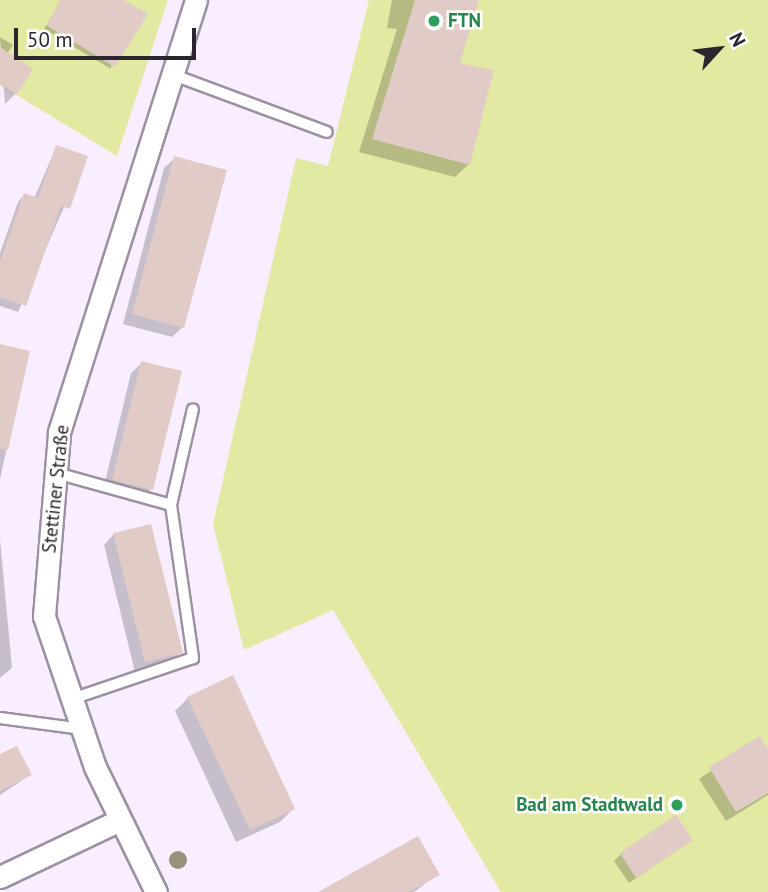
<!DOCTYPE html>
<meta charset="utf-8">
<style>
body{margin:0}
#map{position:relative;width:768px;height:892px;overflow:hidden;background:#f9eeff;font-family:"PT Sans",sans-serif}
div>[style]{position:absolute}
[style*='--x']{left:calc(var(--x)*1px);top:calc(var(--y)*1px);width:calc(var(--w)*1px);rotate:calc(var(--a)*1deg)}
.green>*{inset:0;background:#e2e9a3}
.shadow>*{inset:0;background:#0003}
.building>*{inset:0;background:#e1cbc6}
.roads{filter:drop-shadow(2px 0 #9b91a1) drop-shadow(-2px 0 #9b91a1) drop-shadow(0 2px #9b91a1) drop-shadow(0 -2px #9b91a1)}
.service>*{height:10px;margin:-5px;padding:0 5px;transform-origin:5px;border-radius:5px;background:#fff}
.minor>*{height:21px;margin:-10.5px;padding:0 10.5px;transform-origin:10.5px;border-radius:10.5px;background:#fff}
.trees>*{width:18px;height:18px;margin:-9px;border-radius:50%;background:#96937c}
.dots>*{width:19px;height:19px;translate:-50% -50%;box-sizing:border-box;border:4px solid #fff;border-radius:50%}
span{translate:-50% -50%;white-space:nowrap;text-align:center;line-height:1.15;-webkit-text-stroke:5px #fff;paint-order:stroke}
.leisure-label{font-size:19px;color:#27864d;font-weight:700}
.left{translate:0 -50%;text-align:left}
.right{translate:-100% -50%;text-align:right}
.street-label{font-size:19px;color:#2b262d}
.north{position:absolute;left:684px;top:14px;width:70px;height:70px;-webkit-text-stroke:5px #fff;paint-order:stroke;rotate:63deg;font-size:19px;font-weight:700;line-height:28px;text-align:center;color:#2b262d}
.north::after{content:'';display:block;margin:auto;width:24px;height:32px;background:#2b262d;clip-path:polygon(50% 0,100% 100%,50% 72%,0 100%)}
.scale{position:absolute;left:14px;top:28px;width:182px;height:32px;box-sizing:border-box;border:4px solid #2b262d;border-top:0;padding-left:9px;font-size:21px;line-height:24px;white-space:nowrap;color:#2b262d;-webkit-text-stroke:5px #fff;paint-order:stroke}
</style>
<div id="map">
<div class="green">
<i style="clip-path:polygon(0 0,168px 0,117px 156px,0 85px)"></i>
<i style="clip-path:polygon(369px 0,768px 0,768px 892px,501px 892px,333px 610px,244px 650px,213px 524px,296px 158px,328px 166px)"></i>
</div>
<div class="shadow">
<i style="clip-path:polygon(61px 0,121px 0,111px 69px,44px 29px)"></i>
<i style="clip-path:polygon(392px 0,469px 0,457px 64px,469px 164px,455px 177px,359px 152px,397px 29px,387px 28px)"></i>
<i style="clip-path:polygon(0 37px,13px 45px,7px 54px,15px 94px,5px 104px)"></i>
<i style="clip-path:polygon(56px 147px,86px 157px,18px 312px,0 306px,0 253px,18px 202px,24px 195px,34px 199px)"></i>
<i style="clip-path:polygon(175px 158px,183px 327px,172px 337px,123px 324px,164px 168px)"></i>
<i style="clip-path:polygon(0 346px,28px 352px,0 479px)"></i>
<i style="clip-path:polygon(142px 363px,151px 489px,141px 499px,103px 490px,131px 373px)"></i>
<i style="clip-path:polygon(114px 534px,179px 653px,169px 664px,135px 672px,104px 545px)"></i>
<i style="clip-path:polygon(0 539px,12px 668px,0 678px)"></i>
<i style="clip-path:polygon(188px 698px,293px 809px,280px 822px,236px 842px,175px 711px)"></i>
<i style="clip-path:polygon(760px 738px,768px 752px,768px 795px,726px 821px,699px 779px)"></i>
<i style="clip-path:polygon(0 756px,30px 775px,0 795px)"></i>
<i style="clip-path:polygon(691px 840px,629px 883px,614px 861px,621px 854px)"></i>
<i style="clip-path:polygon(438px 874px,414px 892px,322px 892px)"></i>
</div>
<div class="building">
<i style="clip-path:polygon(61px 0,124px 0,148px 14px,115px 67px,46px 25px)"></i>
<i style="clip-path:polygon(415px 0,479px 0,460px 63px,494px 70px,470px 165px,372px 139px)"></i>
<i style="clip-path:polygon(0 47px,33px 69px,17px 95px,0 84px)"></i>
<i style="clip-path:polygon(56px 145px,88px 156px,70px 209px,61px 206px,26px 306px,0 297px,0 262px,24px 193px,38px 198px)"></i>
<i style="clip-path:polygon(174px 156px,227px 170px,184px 328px,132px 314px)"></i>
<i style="clip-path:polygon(0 344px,30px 351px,8px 450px,0 449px)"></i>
<i style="clip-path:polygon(141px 361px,182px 371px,153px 490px,112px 480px)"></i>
<i style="clip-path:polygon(151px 524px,183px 653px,145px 662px,113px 533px)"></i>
<i style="clip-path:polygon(233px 675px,295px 809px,250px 830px,187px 697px)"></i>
<i style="clip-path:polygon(760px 736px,768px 748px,768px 793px,736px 812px,709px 767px)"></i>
<i style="clip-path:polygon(17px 746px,32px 775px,0 791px,0 754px)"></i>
<i style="clip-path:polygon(676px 815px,693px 840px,636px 878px,620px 853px)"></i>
<i style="clip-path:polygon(418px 836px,440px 875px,409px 892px,318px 892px)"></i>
</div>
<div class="roads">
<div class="service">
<i style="--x:171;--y:74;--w:166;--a:20.4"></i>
<i style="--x:56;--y:473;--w:119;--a:15.5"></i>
<i style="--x:171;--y:505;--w:155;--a:81.8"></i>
<i style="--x:193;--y:658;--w:128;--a:161.3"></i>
<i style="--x:171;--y:505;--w:98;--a:-77.1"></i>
<i style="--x:0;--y:718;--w:83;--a:7.6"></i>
</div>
<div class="minor">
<i style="--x:0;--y:877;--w:131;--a:-25.4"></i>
<i style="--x:156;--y:892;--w:139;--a:-116"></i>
<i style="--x:95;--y:767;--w:159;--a:-108.7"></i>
<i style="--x:44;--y:616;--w:185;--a:-85.3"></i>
<i style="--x:59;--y:432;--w:453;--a:-72.4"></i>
</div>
</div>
<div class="trees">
<i style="left:178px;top:860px"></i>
</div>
<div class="dots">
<i style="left:434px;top:21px;background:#2e9e5b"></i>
<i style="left:677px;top:805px;background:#2e9e5b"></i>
</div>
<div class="leisure-label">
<span class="left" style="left:448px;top:21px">FTN</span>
<span class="right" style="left:663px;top:805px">Bad am Stadtwald</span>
</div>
<div class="street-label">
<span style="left:56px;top:489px;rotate:-84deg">Stettiner Straße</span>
</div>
<div class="north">N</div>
<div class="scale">50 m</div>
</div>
